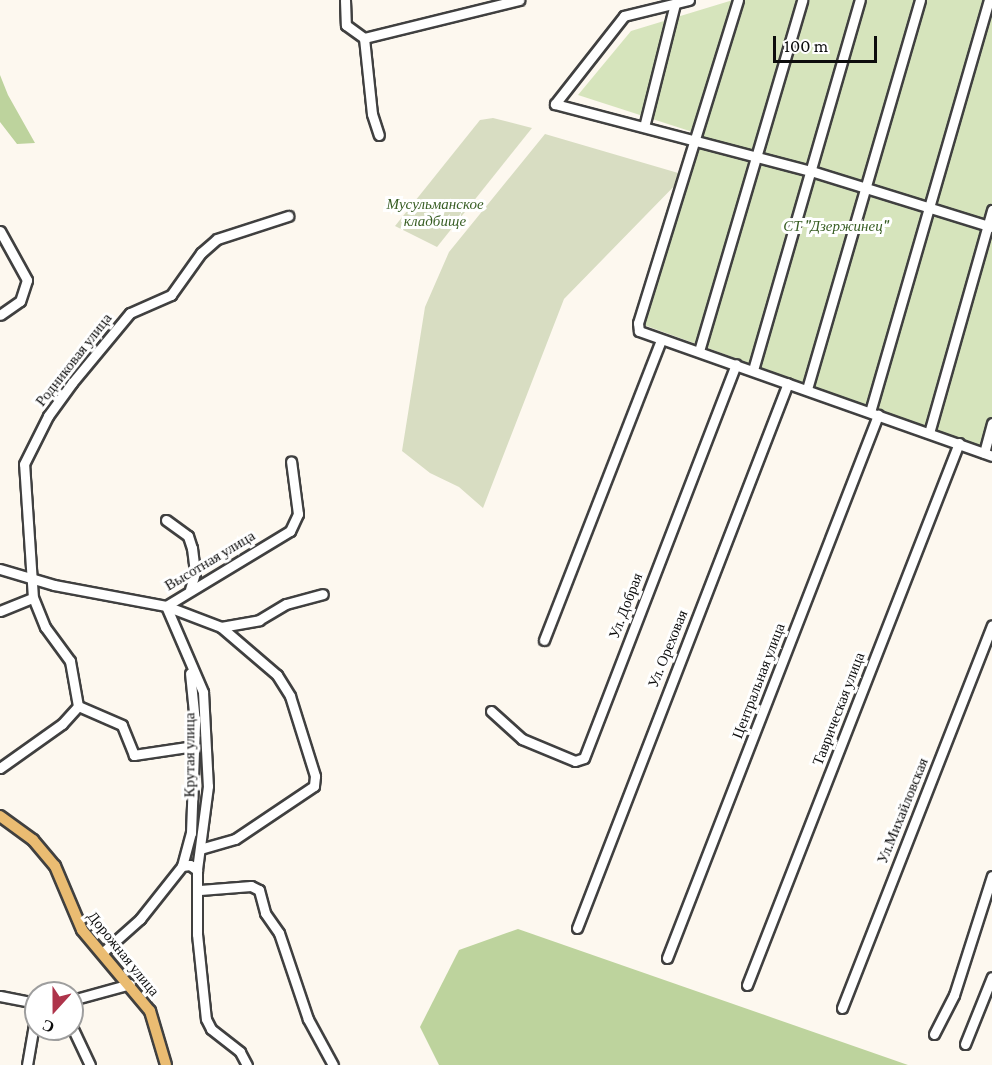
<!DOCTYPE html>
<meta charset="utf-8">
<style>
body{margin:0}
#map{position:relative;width:992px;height:1065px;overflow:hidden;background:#fdf8ef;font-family:"Crimson Pro",serif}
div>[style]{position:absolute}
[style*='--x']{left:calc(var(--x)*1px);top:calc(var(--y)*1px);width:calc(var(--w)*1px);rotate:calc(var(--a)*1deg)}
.green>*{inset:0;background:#d6e4bc}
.forest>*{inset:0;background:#bdd39d}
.cemetery>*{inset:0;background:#d8ddc2}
.roads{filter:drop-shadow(2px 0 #404040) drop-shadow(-2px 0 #404040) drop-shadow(0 2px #404040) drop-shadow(0 -2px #404040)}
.minor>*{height:9px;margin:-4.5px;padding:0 4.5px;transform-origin:4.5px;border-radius:4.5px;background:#fff}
.major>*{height:10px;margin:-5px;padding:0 5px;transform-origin:5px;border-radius:5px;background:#eabc72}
span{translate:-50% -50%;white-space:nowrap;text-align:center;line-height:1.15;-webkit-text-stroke:6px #fff;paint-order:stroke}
.park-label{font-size:15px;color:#385e24;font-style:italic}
.street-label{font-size:15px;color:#0d0d0d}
.north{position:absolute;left:24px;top:981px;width:60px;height:60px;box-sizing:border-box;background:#fff;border:2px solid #9e9e9e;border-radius:50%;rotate:201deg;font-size:16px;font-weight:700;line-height:24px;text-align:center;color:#0d0d0d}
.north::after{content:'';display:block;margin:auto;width:21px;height:27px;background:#ae344b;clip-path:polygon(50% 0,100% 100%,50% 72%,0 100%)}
.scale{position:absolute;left:773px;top:36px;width:104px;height:27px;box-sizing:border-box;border:3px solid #0d0d0d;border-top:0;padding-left:8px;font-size:18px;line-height:21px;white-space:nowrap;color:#0d0d0d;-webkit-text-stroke:4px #fff;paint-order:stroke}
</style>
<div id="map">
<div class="green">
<i style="clip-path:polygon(733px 0,992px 0,992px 451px,644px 325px,702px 135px,578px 95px,631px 31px)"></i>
</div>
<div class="forest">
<i style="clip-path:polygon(0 75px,8px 95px,35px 143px,17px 144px,0 122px)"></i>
<i style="clip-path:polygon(518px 929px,908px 1065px,439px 1065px,420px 1027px,459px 950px)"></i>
</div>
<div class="cemetery">
<i style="clip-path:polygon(493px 118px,532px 128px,437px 247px,395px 226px,480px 120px)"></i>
<i style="clip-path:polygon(545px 134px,685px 175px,564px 299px,483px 508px,459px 487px,430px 473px,402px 451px,425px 307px,449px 252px)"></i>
</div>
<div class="roads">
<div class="minor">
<i style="--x:345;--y:0;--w:25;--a:88"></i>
<i style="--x:346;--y:25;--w:22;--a:36"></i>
<i style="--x:364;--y:38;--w:76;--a:84"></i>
<i style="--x:372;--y:114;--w:22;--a:72"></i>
<i style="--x:689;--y:0;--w:67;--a:166.2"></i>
<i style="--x:624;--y:16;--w:112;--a:128.1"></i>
<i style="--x:555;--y:104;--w:265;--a:14.7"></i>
<i style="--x:811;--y:171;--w:189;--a:17.2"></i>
<i style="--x:738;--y:0;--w:338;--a:107.2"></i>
<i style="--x:638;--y:323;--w:8;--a:83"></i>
<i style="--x:639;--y:331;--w:374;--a:19.5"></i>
<i style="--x:364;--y:38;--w:160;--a:-13.8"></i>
<i style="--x:644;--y:127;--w:127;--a:-75.9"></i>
<i style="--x:0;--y:231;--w:56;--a:61.1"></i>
<i style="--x:27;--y:280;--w:22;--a:108"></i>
<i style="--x:20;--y:301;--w:24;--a:145"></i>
<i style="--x:699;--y:351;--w:366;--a:-73.6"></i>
<i style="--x:753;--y:370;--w:385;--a:-73.9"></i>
<i style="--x:807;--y:389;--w:405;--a:-73.8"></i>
<i style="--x:870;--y:412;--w:429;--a:-73.9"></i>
<i style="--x:929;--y:433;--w:232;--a:-74.2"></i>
<i style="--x:984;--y:453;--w:31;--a:-75"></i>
<i style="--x:166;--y:520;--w:27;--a:36"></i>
<i style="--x:188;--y:536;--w:13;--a:72"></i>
<i style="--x:192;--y:548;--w:25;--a:83"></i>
<i style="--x:195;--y:573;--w:17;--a:107"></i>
<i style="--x:0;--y:569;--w:56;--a:16.5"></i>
<i style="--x:54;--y:585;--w:114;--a:10.6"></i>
<i style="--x:166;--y:606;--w:94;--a:66.7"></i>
<i style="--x:203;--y:692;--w:94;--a:87"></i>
<i style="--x:208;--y:786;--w:85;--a:97.5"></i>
<i style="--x:197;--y:870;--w:64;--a:90"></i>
<i style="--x:197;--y:934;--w:85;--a:84"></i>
<i style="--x:206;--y:1019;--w:11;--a:63"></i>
<i style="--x:211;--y:1029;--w:37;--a:38"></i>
<i style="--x:240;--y:1052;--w:15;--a:62"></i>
<i style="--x:166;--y:606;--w:59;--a:20.9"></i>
<i style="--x:221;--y:627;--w:74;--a:40.6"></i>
<i style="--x:277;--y:675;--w:25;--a:58"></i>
<i style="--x:290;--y:696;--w:84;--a:72.6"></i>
<i style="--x:315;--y:776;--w:10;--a:96"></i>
<i style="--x:314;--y:786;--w:95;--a:146.1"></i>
<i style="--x:235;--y:839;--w:36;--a:164"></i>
<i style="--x:166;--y:606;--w:145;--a:-31.2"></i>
<i style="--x:290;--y:531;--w:19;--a:-65"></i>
<i style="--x:298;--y:514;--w:53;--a:-97.5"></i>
<i style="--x:0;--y:611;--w:35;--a:-22"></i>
<i style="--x:221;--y:627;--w:39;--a:-10"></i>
<i style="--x:259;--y:620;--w:31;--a:-31"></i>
<i style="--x:286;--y:604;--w:38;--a:-15"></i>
<i style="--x:544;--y:640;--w:322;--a:-68.7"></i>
<i style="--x:491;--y:711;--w:42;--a:42.1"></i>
<i style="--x:522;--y:739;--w:57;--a:22.5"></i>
<i style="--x:575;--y:761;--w:9;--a:-18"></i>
<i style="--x:584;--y:758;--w:422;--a:-68.9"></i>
<i style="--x:194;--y:746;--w:61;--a:171.5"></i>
<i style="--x:134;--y:755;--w:32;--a:-112"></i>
<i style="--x:122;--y:725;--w:48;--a:-156.6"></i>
<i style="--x:78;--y:706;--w:46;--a:-100.1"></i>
<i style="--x:70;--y:661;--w:42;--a:-126.3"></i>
<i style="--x:45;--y:627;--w:31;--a:-112"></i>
<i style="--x:33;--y:598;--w:134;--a:-93.8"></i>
<i style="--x:24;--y:464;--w:54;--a:-63.4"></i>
<i style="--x:48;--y:416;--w:41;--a:-54"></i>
<i style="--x:72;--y:383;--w:91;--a:-50.4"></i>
<i style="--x:130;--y:313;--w:45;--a:-23.7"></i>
<i style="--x:171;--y:295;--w:52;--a:-54.5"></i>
<i style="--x:201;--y:253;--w:21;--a:-41"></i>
<i style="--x:217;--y:239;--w:75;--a:-17.9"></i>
<i style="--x:0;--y:768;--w:76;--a:-35.4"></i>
<i style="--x:62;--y:724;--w:24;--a:-48"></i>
<i style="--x:182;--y:866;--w:34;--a:-75"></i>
<i style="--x:191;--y:833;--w:111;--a:-87.9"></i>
<i style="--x:195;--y:722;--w:49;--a:-95.8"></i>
<i style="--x:200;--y:890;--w:51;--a:-4.5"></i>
<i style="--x:251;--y:886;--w:9;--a:27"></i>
<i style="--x:259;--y:890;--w:24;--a:75"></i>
<i style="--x:265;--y:913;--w:24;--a:55"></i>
<i style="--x:279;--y:933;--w:91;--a:71.4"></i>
<i style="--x:308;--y:1019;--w:52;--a:61.5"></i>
<i style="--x:577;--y:928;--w:584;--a:-68.84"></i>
<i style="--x:103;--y:952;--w:50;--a:-41.7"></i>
<i style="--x:140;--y:919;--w:68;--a:-51.6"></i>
<i style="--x:182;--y:866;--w:8;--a:-7"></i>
<i style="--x:190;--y:865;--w:9;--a:36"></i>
<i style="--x:667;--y:958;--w:583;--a:-68.76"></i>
<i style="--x:747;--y:985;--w:582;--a:-68.64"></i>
<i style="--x:0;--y:996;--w:37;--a:11"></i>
<i style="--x:72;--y:1000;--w:60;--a:-15.4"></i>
<i style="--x:842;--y:1008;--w:411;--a:-68.6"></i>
<i style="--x:72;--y:1027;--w:42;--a:64.7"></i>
<i style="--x:934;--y:1034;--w:44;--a:-62.9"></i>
<i style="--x:954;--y:995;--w:125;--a:-72.3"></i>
<i style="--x:965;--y:1044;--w:72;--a:-68.1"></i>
<i style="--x:27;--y:1065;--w:53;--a:-80.2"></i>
</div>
<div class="major">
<i style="--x:0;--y:816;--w:41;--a:36"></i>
<i style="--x:33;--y:840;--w:34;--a:50"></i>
<i style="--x:55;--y:866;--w:69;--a:67.1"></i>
<i style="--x:82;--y:930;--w:106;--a:50"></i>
<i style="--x:150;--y:1011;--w:56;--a:73.5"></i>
</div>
</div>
<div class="park-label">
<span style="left:435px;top:213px">Мусульманское<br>кладбище</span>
<span style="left:836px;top:227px">СТ "Дзержинец"</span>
</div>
<div class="street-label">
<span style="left:74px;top:360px;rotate:-52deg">Родниковая улица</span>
<span style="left:210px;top:561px;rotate:-31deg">Высотная улица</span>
<span style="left:626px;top:606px;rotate:-69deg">Ул. Добрая</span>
<span style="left:668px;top:649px;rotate:-68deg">Ул. Ореховая</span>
<span style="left:759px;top:681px;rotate:-69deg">Центральная улица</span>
<span style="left:839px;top:709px;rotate:-69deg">Таврическая улица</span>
<span style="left:190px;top:755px;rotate:-90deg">Крутая улица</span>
<span style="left:903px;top:811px;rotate:-68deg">Ул.Михайловская</span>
<span style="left:123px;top:954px;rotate:51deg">Дорожная улица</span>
</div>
<div class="north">С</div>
<div class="scale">100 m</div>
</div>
